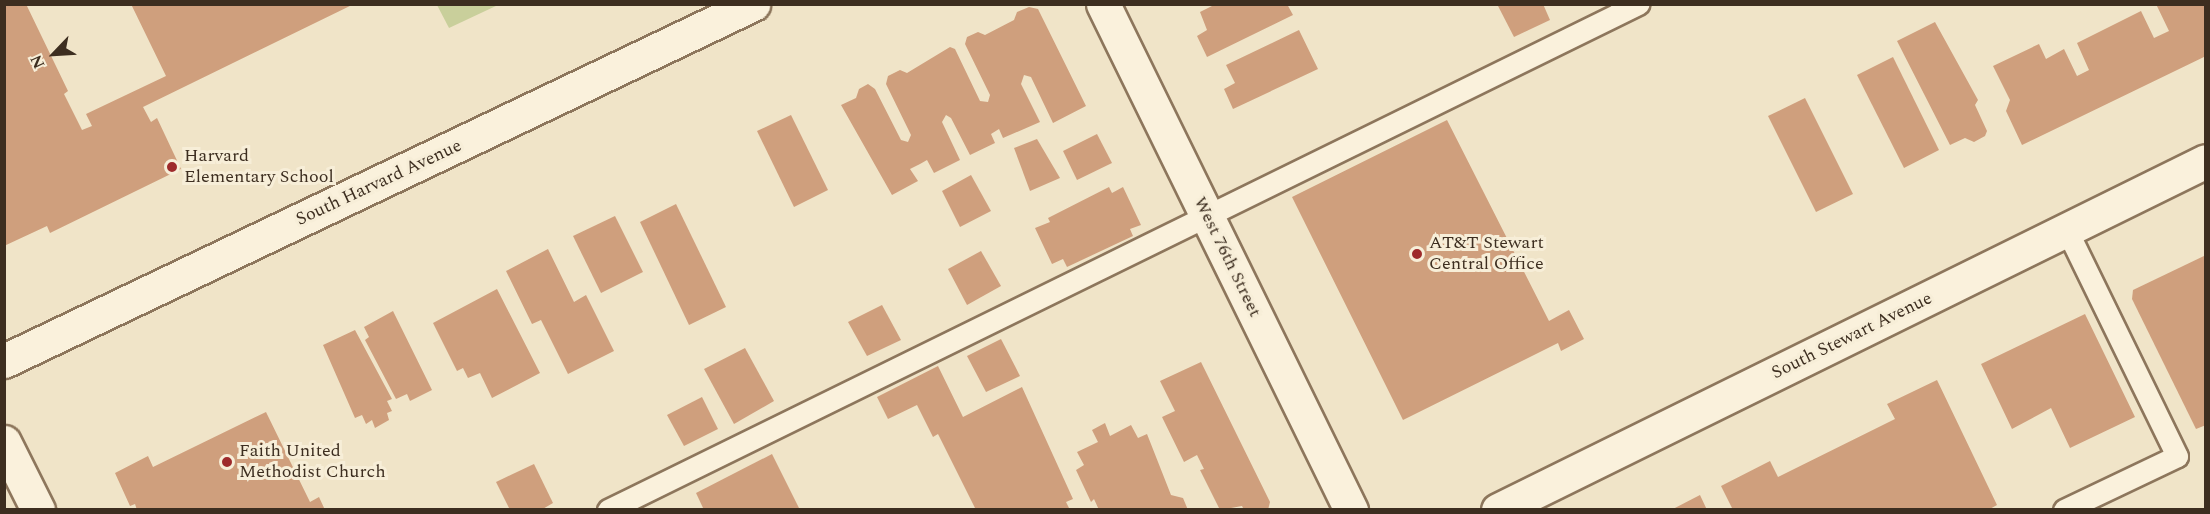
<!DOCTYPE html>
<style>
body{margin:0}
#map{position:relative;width:2210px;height:514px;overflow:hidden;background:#f0e4c8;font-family:Spectral,serif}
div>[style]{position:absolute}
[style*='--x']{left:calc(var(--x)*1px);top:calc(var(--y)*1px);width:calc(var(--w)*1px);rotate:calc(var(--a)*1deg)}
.green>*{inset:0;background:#c9cf9b}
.building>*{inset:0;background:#cf9f7d}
.roads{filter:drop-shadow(2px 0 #8d765c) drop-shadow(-2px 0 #8d765c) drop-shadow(0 2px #8d765c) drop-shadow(0 -2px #8d765c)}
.service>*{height:21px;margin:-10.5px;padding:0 10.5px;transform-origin:10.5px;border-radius:10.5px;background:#faf1dc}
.minor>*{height:33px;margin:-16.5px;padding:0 16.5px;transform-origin:16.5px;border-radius:16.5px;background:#faf1dc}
.tertiary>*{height:33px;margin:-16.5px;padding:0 16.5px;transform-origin:16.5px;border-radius:16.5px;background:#faf1dc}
.dots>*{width:16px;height:16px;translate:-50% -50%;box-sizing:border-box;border:3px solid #f7eed8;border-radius:50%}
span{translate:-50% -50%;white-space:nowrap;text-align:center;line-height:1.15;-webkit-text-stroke:6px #f7eed8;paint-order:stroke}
.poi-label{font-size:18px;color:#3d2e20}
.left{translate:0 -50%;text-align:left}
.street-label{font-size:18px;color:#3d2e20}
.frame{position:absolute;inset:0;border:6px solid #3d2e20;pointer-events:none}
.north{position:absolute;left:24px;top:24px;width:60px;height:60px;-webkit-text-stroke:4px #f7eed8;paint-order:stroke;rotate:245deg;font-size:16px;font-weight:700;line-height:24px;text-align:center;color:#3d2e20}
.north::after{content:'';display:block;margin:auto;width:21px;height:27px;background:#3d2e20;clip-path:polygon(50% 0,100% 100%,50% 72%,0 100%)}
</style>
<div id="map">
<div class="green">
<i style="clip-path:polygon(437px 5px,498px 5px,449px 28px)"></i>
</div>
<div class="building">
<i style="clip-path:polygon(4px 4px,26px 4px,68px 91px,64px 94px,82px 130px,92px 126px,86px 114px,166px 76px,131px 4px,354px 4px,143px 107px,151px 122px,157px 118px,181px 169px,50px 233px,47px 226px,4px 246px)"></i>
<i style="clip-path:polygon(1216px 4px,1287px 4px,1293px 15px,1207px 57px,1197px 36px,1207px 30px,1200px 12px)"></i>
<i style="clip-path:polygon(1497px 4px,1543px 4px,1550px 20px,1514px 37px)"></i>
<i style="clip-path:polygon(2156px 4px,2206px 4px,2206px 56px,2022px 145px,2006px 111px,2010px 100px,1993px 66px,2039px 44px,2046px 59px,2064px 49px,2077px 76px,2089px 70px,2077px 43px,2141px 11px,2154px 38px,2169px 31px)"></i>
<i style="clip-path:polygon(1029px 7px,1038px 9px,1086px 106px,1053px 123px,1031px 77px,1024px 75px,1021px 84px,1040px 122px,1003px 138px,999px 129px,991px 134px,995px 143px,970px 155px,951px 118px,946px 115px,942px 122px,960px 160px,934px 173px,927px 160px,920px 164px,910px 169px,918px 181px,892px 195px,841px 105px,856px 98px,859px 89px,868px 84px,875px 89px,901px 140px,908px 142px,911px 135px,886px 84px,888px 76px,900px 70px,907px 73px,950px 47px,955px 49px,980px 101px,988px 102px,990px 95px,965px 44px,967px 37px,978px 32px,985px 35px,1014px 20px,1017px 12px)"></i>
<i style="clip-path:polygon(1935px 22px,1978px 100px,1975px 105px,1987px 131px,1985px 136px,1974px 142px,1965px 138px,1950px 145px,1897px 41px)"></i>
<i style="clip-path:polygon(1299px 30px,1318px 69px,1233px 109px,1224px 89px,1235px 83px,1226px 65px)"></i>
<i style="clip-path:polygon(1893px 57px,1939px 150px,1904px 168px,1857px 75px)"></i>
<i style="clip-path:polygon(1805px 98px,1853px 194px,1816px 212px,1768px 116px)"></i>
<i style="clip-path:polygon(791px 115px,828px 190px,794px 207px,757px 131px)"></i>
<i style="clip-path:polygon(1447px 120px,1549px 321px,1569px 310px,1584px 339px,1561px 351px,1558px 343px,1403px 420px,1292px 197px)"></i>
<i style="clip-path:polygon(1097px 134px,1112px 163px,1077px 180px,1063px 151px)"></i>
<i style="clip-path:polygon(1037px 139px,1060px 178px,1030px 191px,1014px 148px)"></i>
<i style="clip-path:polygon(971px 175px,991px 211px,960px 227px,942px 191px)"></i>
<i style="clip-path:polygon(1109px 187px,1112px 193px,1123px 187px,1141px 225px,1130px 229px,1133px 236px,1067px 267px,1063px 259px,1052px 264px,1035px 228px,1050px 222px,1048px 218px)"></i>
<i style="clip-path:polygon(676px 204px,726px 307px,689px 325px,640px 222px)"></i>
<i style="clip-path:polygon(615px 216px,643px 272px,601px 293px,573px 236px)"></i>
<i style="clip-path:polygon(548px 249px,574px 302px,586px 295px,614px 351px,568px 374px,541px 320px,532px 324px,506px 271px)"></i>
<i style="clip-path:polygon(981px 251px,1001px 286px,967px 305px,948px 269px)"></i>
<i style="clip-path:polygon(2206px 255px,2206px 425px,2196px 429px,2132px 299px,2133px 290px)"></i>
<i style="clip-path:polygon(497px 289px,540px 373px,492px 398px,480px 373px,468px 378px,463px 368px,457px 371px,433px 323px)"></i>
<i style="clip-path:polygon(882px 305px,901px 340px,867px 356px,848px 322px)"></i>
<i style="clip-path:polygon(393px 311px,432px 390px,410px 401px,407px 394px,396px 399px,365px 340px,369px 337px,364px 327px)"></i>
<i style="clip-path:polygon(2085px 314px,2135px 417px,2070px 448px,2051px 408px,2012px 429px,1981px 364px)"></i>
<i style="clip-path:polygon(355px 330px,392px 399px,387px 401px,392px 411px,387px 413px,389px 420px,375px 428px,372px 420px,366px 424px,362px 415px,355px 418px,323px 345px)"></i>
<i style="clip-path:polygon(1001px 339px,1020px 376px,986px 392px,967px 356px)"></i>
<i style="clip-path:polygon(745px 348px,774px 401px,734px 424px,704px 369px)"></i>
<i style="clip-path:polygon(1201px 362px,1270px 502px,1268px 510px,1244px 510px,1242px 506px,1220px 510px,1200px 470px,1204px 469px,1197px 455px,1184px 462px,1162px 417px,1175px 411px,1160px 381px)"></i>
<i style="clip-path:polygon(938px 366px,963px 417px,1022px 387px,1073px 499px,1066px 502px,1070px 510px,976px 510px,938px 434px,933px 437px,917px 405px,888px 419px,877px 397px)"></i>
<i style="clip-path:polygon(1937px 380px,1997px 505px,1988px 510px,1733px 510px,1721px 486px,1770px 461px,1778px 477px,1895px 419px,1887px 404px)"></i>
<i style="clip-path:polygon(702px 397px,718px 429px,684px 446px,667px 415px)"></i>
<i style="clip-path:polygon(266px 412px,310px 502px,319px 497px,325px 510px,137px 510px,135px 504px,130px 506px,115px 473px,148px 456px,153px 467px)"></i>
<i style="clip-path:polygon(1105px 423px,1110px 436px,1131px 425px,1138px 438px,1147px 434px,1171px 495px,1183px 498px,1188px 510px,1099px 510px,1094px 499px,1091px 502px,1076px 470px,1084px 465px,1077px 452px,1098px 442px,1092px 430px)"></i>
<i style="clip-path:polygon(772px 454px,800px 510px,704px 510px,696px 493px)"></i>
<i style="clip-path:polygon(534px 464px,553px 503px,541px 510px,510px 510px,496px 482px)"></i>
<i style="clip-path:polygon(1700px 495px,1707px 510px,1671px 510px)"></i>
</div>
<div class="roads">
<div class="service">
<i style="--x:608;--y:510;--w:1148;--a:-26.16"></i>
<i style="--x:2064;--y:510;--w:125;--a:-25.5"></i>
<i style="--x:2177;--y:456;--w:251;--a:-116"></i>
</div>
<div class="minor">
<i style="--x:4;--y:361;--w:830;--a:-25.48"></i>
<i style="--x:1498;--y:510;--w:789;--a:-26.24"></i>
</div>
<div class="tertiary">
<i style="--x:1103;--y:4;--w:564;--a:63.89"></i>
<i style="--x:4;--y:442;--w:76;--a:63.4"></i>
</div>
</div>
<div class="dots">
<i style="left:172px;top:167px;background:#9e2a2b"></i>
<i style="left:1417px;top:254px;background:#9e2a2b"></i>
<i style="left:227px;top:462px;background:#9e2a2b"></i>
</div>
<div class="poi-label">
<span class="left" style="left:184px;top:167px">Harvard<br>Elementary School</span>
<span class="left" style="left:1429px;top:254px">AT&amp;T Stewart<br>Central Office</span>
<span class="left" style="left:239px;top:462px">Faith United<br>Methodist Church</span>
</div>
<div class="street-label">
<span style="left:379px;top:183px;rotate:-25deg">South Harvard Avenue</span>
<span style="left:1227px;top:257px;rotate:64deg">West 76th Street</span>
<span style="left:1852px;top:336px;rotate:-26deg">South Stewart Avenue</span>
</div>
<div class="frame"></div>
<div class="north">N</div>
</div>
